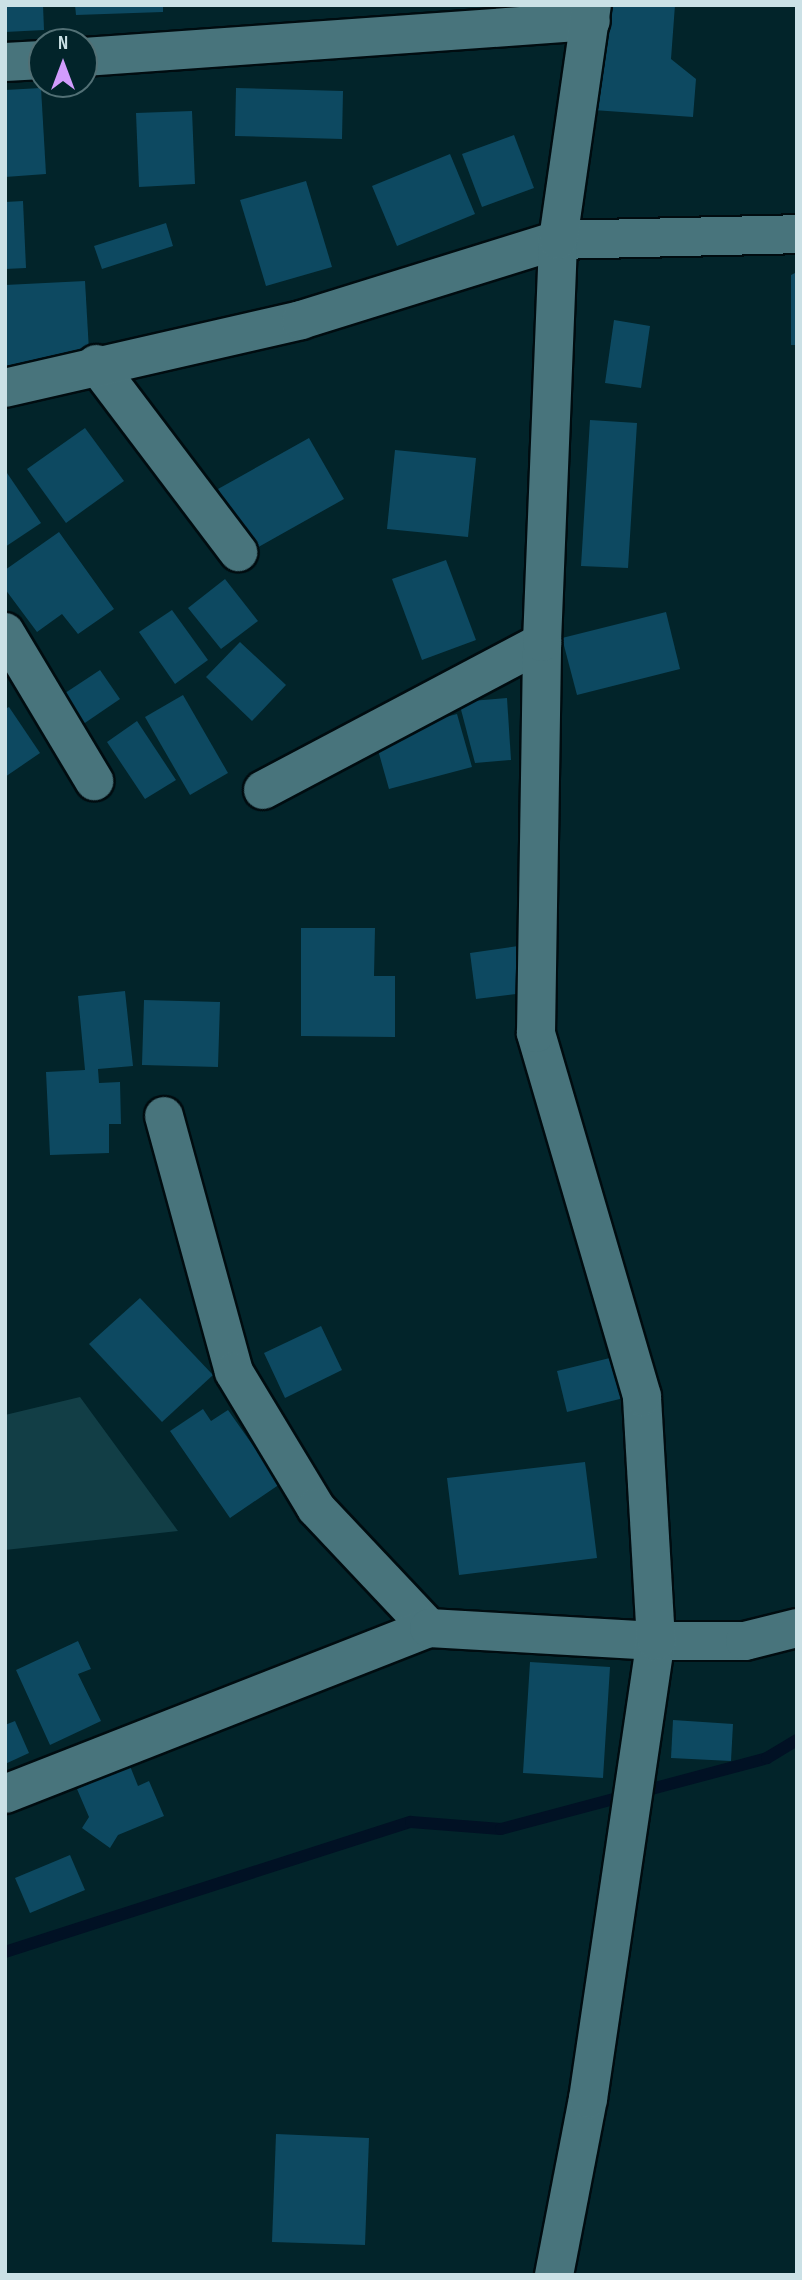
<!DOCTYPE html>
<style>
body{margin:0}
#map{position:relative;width:802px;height:2280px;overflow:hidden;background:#02242a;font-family:"Sofia Sans Condensed",sans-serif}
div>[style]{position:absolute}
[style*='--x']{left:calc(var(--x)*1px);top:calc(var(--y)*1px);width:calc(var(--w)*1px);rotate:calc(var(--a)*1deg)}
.green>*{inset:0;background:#123e46}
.stream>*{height:12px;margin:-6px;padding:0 6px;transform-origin:6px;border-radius:6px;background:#011124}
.building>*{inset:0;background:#0d4961}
.roads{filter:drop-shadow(2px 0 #000c10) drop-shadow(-2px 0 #000c10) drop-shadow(0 2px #000c10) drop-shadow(0 -2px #000c10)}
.street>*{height:38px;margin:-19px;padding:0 19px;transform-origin:19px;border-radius:19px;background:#48747c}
.secondary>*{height:38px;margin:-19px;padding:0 19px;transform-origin:19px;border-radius:19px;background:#48747c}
span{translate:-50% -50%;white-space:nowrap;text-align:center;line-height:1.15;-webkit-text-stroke:7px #02242a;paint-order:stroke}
.frame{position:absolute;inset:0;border:7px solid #cbe1e6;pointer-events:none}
.north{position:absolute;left:28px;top:28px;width:70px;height:70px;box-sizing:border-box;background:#02242a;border:2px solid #527075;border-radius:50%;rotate:0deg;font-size:19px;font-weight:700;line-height:28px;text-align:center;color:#cbe1e6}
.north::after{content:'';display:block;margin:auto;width:24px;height:32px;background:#d29cfd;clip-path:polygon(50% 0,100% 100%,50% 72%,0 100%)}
</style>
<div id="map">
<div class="green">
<i style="clip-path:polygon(80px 1397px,178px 1531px,5px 1550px,5px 1415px)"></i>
</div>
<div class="stream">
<i style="--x:5;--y:1952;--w:426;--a:-17.8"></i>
<i style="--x:411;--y:1822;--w:90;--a:4.4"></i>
<i style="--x:501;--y:1829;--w:275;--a:-14.9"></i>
<i style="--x:767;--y:1758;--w:35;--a:-31"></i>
</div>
<div class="building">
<i style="clip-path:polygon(5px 5px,43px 5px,44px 30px,5px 32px)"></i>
<i style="clip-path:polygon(75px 5px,163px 5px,163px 12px,76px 15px)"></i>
<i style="clip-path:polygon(602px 5px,675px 5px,671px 59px,696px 79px,693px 117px,593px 110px)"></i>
<i style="clip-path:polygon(41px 88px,46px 174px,5px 177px,5px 90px)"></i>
<i style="clip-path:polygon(236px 88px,343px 91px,342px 139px,235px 136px)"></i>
<i style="clip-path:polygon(192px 111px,195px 184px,139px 187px,136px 113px)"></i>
<i style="clip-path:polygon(514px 135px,534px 188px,482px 207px,462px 154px)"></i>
<i style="clip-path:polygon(450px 154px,475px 214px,397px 246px,372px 186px)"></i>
<i style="clip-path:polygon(306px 181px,332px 267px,266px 286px,240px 200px)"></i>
<i style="clip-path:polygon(23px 201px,26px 268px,5px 269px,5px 202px)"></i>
<i style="clip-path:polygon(166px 223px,173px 246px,102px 269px,94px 246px)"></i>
<i style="clip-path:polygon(797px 272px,797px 345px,791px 345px,791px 275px)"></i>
<i style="clip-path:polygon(85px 281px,89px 351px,5px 370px,5px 285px)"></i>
<i style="clip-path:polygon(614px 320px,650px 326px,641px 388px,605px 383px)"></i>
<i style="clip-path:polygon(590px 420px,637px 423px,628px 568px,581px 566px)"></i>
<i style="clip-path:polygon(85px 428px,124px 481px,66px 523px,27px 469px)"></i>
<i style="clip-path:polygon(309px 438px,344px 499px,253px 550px,218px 489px)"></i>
<i style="clip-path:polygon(395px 450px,476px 458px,468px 537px,387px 529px)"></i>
<i style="clip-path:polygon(5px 470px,41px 523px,5px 547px)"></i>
<i style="clip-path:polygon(59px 532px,114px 609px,78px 634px,62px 614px,37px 632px,5px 589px,5px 570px)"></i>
<i style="clip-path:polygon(446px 560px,476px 640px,422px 660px,392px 579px)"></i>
<i style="clip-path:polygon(225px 579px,258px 621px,221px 649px,188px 608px)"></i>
<i style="clip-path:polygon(172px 610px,208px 660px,175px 684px,139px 632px)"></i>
<i style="clip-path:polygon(666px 612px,680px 669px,577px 695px,562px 638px)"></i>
<i style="clip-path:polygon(240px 642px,286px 685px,252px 721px,206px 677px)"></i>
<i style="clip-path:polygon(100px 670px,120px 699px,76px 729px,56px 699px)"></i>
<i style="clip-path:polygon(183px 695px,228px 773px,190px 795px,145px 717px)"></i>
<i style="clip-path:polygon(507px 698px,511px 760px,475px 763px,459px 702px)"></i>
<i style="clip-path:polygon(9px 707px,40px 753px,5px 777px,5px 709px)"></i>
<i style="clip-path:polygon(457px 714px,472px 767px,389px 789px,374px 736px)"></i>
<i style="clip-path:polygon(137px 721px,176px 780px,145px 799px,107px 742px)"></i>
<i style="clip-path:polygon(301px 928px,375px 928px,374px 976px,395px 976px,395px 1037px,301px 1036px)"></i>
<i style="clip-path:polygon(518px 946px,524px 993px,476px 999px,470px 953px)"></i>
<i style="clip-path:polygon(125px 991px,133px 1066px,98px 1069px,99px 1083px,120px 1082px,121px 1124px,109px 1124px,109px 1153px,50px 1155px,46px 1072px,85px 1070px,78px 996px)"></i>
<i style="clip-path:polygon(144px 1000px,220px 1002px,218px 1067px,142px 1065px)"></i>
<i style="clip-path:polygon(140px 1298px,213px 1375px,162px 1422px,89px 1344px)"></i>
<i style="clip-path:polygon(321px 1326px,342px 1370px,285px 1398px,264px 1353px)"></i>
<i style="clip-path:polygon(622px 1355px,632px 1396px,567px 1412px,557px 1371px)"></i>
<i style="clip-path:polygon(203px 1409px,211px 1421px,228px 1410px,280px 1484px,230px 1518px,170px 1431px)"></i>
<i style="clip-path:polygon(585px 1462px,597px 1558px,459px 1575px,447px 1478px)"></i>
<i style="clip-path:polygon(78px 1641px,91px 1669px,78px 1674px,101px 1721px,50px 1745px,16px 1670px)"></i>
<i style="clip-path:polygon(530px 1662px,610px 1667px,603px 1778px,523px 1773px)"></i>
<i style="clip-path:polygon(673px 1720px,733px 1724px,731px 1761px,671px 1758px)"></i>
<i style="clip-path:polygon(15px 1721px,29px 1753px,5px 1764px,5px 1725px)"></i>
<i style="clip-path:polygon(130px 1766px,138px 1786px,149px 1781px,164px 1816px,118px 1835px,110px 1848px,82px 1828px,89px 1817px,77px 1789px)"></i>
<i style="clip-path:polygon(70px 1855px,85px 1890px,30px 1913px,15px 1878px)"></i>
<i style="clip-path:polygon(276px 2134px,369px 2138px,365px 2245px,272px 2242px)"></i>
</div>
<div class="roads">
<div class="street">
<i style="--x:84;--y:57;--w:508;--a:-4.06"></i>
<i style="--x:5;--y:62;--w:37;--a:-3"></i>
<i style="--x:96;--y:364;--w:236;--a:52.9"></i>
<i style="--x:5;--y:388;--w:304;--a:-12.9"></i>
<i style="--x:301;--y:320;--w:269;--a:-17.3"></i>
<i style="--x:558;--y:240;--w:239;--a:-1.4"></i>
<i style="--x:5;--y:632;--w:174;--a:59.1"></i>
<i style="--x:263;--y:790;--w:316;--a:-27.9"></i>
<i style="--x:164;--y:1116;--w:265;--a:74.7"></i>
<i style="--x:234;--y:1372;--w:159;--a:58.9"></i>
<i style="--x:316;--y:1508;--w:165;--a:46.7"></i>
<i style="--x:5;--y:1794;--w:455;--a:-21.4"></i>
<i style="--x:429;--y:1628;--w:227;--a:3.3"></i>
<i style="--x:656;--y:1641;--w:89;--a:0"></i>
<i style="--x:745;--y:1641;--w:54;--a:-14"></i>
</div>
<div class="secondary">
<i style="--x:554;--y:2275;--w:179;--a:-79.1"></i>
<i style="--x:588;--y:2099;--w:463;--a:-81.6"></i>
<i style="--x:656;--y:1641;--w:245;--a:-93.3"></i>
<i style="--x:642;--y:1396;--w:378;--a:-106.3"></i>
<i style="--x:536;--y:1033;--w:391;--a:-89.1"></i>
<i style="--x:542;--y:642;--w:402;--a:-87.7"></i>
<i style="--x:558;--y:240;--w:237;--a:-81.8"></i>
</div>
</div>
<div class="frame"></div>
<div class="north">N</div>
</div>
